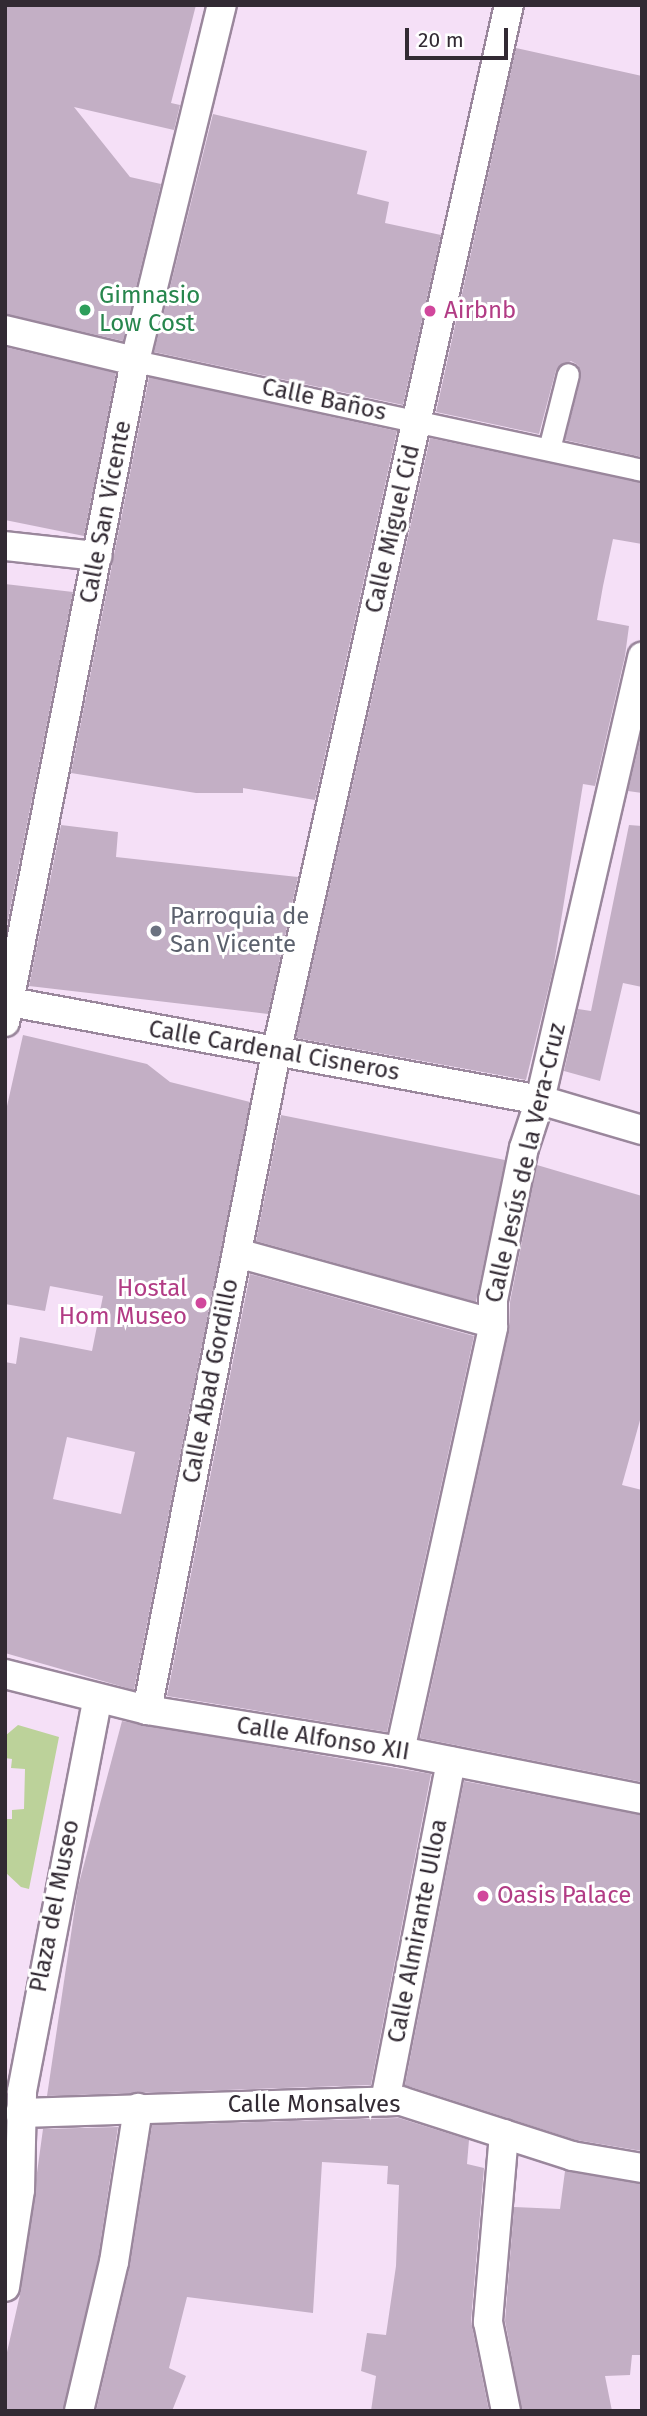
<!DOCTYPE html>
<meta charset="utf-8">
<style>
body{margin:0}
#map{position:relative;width:647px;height:2416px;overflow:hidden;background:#f5e0f7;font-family:"Fira Sans",sans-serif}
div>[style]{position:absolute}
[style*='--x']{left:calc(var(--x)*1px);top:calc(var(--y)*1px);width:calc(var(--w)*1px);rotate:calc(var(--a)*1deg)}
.green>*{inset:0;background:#bcd29a}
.building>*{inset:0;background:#c3afc5}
.roads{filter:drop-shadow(2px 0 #9a879c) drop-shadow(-2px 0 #9a879c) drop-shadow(0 2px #9a879c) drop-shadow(0 -2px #9a879c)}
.pedestrian>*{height:21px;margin:-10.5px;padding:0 10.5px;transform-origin:10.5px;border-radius:10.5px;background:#fff}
.minor>*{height:28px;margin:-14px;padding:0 14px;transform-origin:14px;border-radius:14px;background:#fff}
.dots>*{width:19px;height:19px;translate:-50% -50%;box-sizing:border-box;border:4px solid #fff;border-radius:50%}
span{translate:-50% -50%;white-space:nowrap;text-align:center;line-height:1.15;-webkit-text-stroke:6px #fff;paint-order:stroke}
.leisure-label{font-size:24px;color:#27864d}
.left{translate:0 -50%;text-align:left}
.hotel-label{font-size:24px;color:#b23c85}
.right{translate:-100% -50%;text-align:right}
.street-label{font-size:24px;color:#322a33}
.worship-label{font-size:24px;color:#5b616d}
.frame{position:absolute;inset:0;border:7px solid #322a33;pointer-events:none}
.scale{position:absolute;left:405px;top:28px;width:103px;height:32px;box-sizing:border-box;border:4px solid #322a33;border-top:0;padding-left:9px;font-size:21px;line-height:24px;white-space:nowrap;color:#322a33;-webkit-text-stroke:5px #fff;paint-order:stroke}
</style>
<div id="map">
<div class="green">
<i style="clip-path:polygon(18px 1725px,59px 1737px,29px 1889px,21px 1887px,5px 1872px,5px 1819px,12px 1819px,12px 1810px,24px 1809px,25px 1769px,11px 1768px,12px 1759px,5px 1758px,5px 1736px)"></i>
</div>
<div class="building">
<i style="clip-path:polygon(5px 5px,196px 5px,171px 103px,180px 105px,174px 130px,74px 107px,130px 177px,161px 184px,123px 341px,5px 314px)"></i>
<i style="clip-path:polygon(516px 48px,642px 76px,642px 457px,565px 440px,581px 377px,578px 365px,571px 361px,556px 370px,539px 434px,436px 412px)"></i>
<i style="clip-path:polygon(213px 114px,367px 151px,357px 194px,389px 202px,385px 223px,441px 235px,403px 405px,154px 352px)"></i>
<i style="clip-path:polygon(5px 347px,116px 373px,84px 536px,5px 520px)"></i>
<i style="clip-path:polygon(149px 377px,397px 431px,315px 800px,243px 788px,243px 793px,196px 793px,71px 773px)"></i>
<i style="clip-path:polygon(430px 438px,642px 483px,642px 544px,613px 539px,603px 586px,597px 620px,629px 626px,625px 656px,595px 786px,583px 784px,553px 970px,526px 1080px,296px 1038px)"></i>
<i style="clip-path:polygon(5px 584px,73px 592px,5px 935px)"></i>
<i style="clip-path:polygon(642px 732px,642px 793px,628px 791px)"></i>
<i style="clip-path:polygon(61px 825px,118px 832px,116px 857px,298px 877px,268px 1014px,29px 986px)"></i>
<i style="clip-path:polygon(629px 825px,642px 826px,642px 987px,623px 983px,600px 1081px,564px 1071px,578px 1009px,591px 1011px)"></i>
<i style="clip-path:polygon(evenodd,23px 1035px,147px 1064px,170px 1082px,250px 1102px,134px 1690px,5px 1653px,5px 1362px,16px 1364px,20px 1337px,92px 1351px,103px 1296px,50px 1286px,45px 1311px,5px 1304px,5px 1115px,23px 1035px,67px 1437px,135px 1452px,121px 1514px,53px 1499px,67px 1437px)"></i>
<i style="clip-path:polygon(281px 1115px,505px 1160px,476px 1302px,256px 1241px)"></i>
<i style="clip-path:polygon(537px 1165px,642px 1196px,642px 1413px,622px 1485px,642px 1490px,642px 1782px,420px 1738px,509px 1331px,510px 1302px)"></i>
<i style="clip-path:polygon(250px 1274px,474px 1336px,387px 1732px,167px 1696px)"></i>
<i style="clip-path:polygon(122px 1721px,431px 1774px,371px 2085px,47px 2096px,78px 1887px)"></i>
<i style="clip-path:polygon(464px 1781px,642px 1815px,642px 2151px,576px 2140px,405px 2085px)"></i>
<i style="clip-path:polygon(399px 2118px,469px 2140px,467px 2164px,484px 2168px,471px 2321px,489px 2411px,371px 2411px,376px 2376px,361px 2371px,367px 2333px,386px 2335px,396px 2266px,399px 2185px,387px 2184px,388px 2166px,322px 2162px,313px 2313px,187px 2297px,169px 2368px,186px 2376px,172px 2411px,96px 2411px,130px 2265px,152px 2125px)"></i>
<i style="clip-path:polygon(118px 2127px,98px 2259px,63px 2411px,5px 2411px,5px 2361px,21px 2290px,43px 2129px)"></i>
<i style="clip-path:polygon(565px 2171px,642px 2184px,642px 2355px,632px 2355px,630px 2375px,605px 2376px,612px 2411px,522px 2411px,505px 2321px,514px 2207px,560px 2209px)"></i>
</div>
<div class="roads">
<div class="pedestrian">
<i style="--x:135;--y:361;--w:519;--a:12.13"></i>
<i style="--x:549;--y:449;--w:77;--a:-75.8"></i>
</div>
<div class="minor">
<i style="--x:5;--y:330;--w:134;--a:13.4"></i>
<i style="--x:5;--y:546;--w:93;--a:6.2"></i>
<i style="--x:5;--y:1001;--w:544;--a:10.48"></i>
<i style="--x:540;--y:1100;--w:106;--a:16.4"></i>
<i style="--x:5;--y:1022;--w:674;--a:-78.87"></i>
<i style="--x:135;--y:361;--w:366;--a:-76.3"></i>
<i style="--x:237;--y:1253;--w:263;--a:15.4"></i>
<i style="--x:5;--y:1674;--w:146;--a:14.2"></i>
<i style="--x:147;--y:1710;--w:256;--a:9.2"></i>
<i style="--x:400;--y:1751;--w:247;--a:11.2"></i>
<i style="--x:147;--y:1710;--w:670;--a:-78.89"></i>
<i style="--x:276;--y:1053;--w:1074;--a:-77.47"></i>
<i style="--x:400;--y:1751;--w:434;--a:-77.6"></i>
<i style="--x:493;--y:1327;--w:27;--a:-90"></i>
<i style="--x:493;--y:1300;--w:155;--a:-78.5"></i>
<i style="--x:524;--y:1148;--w:51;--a:-71.6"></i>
<i style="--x:540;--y:1100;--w:455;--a:-77"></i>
<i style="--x:385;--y:2101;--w:346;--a:-79"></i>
<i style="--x:20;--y:2113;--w:381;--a:-1.8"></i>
<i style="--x:401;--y:2101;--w:180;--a:17.8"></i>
<i style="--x:572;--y:2156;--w:71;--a:9.7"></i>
<i style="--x:504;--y:2134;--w:189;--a:94.9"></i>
<i style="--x:488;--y:2322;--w:91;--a:78.6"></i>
<i style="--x:5;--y:2287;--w:98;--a:-81.2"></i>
<i style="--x:20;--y:2190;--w:99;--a:-88.8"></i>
<i style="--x:22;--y:2091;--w:398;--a:-79.1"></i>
<i style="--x:79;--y:2411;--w:153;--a:-76.8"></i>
<i style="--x:114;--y:2262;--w:156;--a:-81.1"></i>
</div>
</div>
<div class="dots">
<i style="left:85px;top:310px;background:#2e9e5b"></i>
<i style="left:430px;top:311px;background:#d1479c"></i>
<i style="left:156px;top:931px;background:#6b7280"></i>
<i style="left:201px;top:1303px;background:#d1479c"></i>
<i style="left:483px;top:1896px;background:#d1479c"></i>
</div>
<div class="leisure-label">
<span class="left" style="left:99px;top:310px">Gimnasio<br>Low Cost</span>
</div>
<div class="hotel-label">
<span class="left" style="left:444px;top:311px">Airbnb</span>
<span class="right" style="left:187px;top:1303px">Hostal<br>Hom Museo</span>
<span class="left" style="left:497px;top:1896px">Oasis Palace</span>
</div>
<div class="street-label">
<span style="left:324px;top:400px;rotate:12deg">Calle Baños</span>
<span style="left:106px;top:512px;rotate:-79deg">Calle San Vicente</span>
<span style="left:393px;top:529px;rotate:-77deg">Calle Miguel Cid</span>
<span style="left:274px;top:1051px;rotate:10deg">Calle Cardenal Cisneros</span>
<span style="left:526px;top:1163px;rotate:-77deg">Calle Jesús de la Vera-Cruz</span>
<span style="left:211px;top:1381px;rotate:-79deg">Calle Abad Gordillo</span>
<span style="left:323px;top:1739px;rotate:9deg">Calle Alfonso XII</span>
<span style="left:55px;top:1906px;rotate:-79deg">Plaza del Museo</span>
<span style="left:418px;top:1931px;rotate:-79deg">Calle Almirante Ulloa</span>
<span style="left:314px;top:2105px">Calle Monsalves</span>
</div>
<div class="worship-label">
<span class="left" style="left:170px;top:931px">Parroquia de<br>San Vicente</span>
</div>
<div class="frame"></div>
<div class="scale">20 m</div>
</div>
